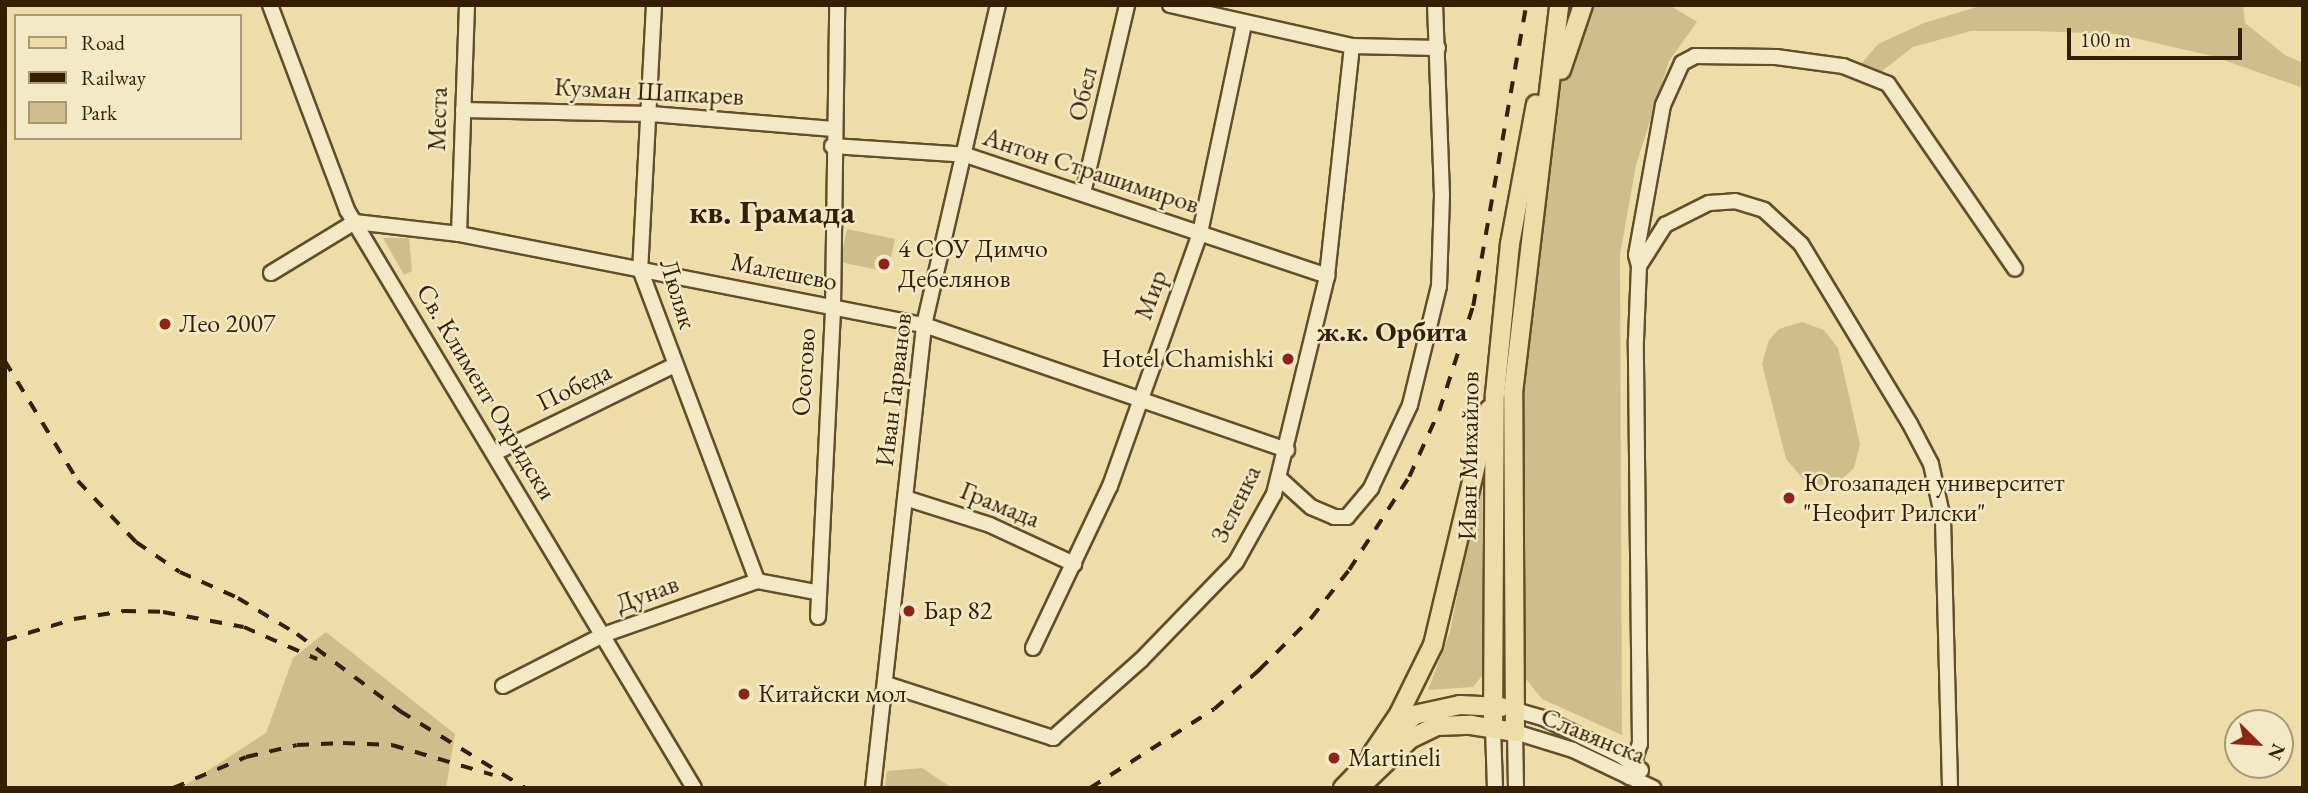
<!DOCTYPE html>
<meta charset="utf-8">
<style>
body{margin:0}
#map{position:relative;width:2308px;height:793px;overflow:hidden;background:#eedda9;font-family:"EB Garamond",serif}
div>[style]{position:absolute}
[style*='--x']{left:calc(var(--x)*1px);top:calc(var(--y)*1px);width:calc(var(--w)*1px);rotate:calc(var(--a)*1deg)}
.green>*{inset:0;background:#cfbd8c}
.roads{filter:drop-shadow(2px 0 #634e2a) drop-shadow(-2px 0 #634e2a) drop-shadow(0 2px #634e2a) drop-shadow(0 -2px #634e2a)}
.minor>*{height:14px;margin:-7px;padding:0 7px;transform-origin:7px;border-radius:7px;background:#f4e9c7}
.major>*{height:18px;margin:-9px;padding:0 9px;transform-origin:9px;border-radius:9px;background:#eedda9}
.rail>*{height:3.5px;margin-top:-1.75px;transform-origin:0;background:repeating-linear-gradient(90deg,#351f00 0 12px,transparent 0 24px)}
.dots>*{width:19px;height:19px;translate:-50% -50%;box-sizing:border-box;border:4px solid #f4e9c7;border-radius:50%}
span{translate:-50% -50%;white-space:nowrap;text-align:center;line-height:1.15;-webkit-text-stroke:5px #f4e9c7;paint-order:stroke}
.street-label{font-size:26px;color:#351f00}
.poi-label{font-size:26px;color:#351f00}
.left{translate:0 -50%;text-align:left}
.right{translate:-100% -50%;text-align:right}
.neighbourhood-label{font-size:28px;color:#351f00;font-weight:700}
.district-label{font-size:33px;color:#351f00;font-weight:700}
.frame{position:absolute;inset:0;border:7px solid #351f00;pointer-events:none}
.legend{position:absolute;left:14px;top:14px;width:228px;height:126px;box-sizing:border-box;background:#f4e9c7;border:2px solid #a89877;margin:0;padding:9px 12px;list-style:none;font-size:21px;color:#351f00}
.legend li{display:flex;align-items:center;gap:14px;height:35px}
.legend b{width:35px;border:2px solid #a89877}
.north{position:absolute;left:2224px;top:709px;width:70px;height:70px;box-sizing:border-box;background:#f4e9c7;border:2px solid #a89877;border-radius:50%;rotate:114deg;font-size:19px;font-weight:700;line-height:28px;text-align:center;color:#351f00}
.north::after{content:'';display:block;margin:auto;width:24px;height:32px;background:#8f2418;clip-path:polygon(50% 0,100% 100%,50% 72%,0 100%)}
.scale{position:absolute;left:2067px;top:28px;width:175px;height:32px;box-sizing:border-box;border:4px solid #351f00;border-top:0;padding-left:9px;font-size:21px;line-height:24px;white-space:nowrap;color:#351f00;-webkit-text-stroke:5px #f4e9c7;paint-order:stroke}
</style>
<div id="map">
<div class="green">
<i style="clip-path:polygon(1595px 5px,1669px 5px,1697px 22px,1669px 61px,1636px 165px,1620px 255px,1622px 735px,1542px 699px,1526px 679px,1520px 563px,1520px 411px,1535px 223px,1559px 80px)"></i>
<i style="clip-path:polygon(1983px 5px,2243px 5px,2245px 23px,2285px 55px,2303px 63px,2303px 88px,2212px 56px,2117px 34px,2031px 31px,1971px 31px,1913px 47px,1864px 85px,1851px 76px,1878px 44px,1924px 23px)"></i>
<i style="clip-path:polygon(847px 229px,895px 239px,888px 272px,840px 262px)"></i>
<i style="clip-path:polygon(383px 238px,409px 238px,412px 271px,404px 275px)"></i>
<i style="clip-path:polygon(1802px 322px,1824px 330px,1838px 348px,1860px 444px,1854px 468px,1840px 481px,1823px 485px,1806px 482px,1786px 459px,1762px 364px,1769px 340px,1779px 329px)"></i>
<i style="clip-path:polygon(1482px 465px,1485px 672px,1473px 687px,1428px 690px,1450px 632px)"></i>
<i style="clip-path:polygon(326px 632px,455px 734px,446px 788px,181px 788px,266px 733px,293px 658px)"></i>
<i style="clip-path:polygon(922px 768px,952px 788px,885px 788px,887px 771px)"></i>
</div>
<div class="roads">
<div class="minor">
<i style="--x:270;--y:5;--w:219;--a:69.4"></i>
<i style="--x:347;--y:210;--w:674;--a:59.02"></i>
<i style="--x:654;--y:5;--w:264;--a:93"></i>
<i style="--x:640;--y:269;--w:333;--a:69.4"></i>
<i style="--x:1170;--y:5;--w:187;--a:12.7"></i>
<i style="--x:1352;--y:46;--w:86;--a:1.3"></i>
<i style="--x:463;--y:110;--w:188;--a:1.2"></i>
<i style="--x:651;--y:114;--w:183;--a:4.7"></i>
<i style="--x:832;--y:146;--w:134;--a:3.8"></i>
<i style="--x:966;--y:155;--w:381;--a:18.5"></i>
<i style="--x:1083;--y:193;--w:193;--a:-76.8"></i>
<i style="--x:459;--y:234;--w:229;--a:-88"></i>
<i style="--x:1639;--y:266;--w:49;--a:-57.6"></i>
<i style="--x:1665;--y:225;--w:49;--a:-26.6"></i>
<i style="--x:1709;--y:203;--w:26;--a:-4"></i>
<i style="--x:1735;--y:201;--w:30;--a:17"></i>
<i style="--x:1764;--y:210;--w:50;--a:42.6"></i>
<i style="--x:1801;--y:244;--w:210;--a:58.8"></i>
<i style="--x:1910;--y:424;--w:45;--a:62.3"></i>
<i style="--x:1931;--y:464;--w:56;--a:77.7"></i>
<i style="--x:1943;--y:519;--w:269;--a:88.5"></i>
<i style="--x:271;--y:273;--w:98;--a:-31.3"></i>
<i style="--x:355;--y:222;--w:105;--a:6.6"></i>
<i style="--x:459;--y:234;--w:474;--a:11.1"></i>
<i style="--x:924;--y:325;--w:384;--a:19"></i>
<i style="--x:495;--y:453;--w:200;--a:-26.1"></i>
<i style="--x:1279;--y:478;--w:43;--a:42.2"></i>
<i style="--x:1311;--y:507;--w:25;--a:23"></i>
<i style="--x:1334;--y:517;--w:13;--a:0"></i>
<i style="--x:1347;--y:517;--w:38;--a:-50"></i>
<i style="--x:1371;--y:488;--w:92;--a:-64.8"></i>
<i style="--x:1410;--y:405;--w:122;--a:-76.3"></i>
<i style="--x:1439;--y:286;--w:91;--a:-88.1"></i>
<i style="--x:1442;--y:195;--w:190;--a:-92.1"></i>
<i style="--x:905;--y:498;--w:89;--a:17.6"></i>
<i style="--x:990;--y:525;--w:93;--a:24.9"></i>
<i style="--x:818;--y:617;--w:310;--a:-87.2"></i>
<i style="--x:833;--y:307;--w:302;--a:-89.2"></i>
<i style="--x:1033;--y:648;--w:179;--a:-64.6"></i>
<i style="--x:1110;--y:486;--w:269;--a:-70.4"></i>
<i style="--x:1200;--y:233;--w:214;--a:-78.1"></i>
<i style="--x:886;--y:684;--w:176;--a:17.9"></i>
<i style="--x:1053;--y:738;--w:118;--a:-41.6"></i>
<i style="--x:1141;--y:660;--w:136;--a:-45.9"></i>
<i style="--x:1236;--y:562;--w:78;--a:-60.8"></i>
<i style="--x:1274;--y:494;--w:224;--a:-76.3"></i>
<i style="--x:1327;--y:276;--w:231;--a:-83.8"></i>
<i style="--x:503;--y:686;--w:112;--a:-27"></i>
<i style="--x:603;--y:635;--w:163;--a:-19.3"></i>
<i style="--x:757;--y:581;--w:60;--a:10.6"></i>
<i style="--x:1515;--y:710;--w:29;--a:16"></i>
<i style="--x:1543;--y:718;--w:85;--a:25.7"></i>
<i style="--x:1620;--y:755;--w:26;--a:36"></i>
<i style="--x:1493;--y:728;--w:60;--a:88.1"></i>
<i style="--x:1629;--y:777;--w:35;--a:-72"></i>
<i style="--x:1640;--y:744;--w:404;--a:-90.6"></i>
<i style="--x:1636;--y:340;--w:74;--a:-87.7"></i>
<i style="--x:1639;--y:266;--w:11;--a:-105"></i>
<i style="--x:1636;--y:255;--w:152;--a:-79.8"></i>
<i style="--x:1663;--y:105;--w:46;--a:-65.7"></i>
<i style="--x:1682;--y:63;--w:15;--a:-28"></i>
<i style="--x:1695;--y:56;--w:81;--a:0.7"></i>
<i style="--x:1776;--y:57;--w:68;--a:7.7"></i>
<i style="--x:1843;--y:66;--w:48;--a:21.8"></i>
<i style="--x:1888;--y:84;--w:224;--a:55.5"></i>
<i style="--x:873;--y:788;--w:466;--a:-83.7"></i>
<i style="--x:924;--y:325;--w:328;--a:-77"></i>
<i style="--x:1516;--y:788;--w:56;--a:-91"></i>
<i style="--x:1515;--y:732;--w:61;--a:17.2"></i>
<i style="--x:1573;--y:750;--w:89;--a:25.4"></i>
</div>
<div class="major">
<i style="--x:1561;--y:70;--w:69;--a:-71.3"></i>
<i style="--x:1493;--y:728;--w:334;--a:-89.7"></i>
<i style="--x:1495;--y:394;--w:151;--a:-84.3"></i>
<i style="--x:1510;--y:244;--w:142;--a:-79.5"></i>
<i style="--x:1372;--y:754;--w:48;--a:-56"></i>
<i style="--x:1399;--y:714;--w:77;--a:-63.8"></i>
<i style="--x:1433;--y:645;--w:242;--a:-76.6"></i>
<i style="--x:1343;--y:788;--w:102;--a:-45.8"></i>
<i style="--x:1414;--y:715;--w:47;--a:-12.3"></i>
<i style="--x:1460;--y:705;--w:41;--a:2.8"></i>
<i style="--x:1359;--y:788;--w:71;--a:-43.9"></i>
<i style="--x:1410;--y:739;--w:30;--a:-26"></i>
<i style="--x:1437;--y:726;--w:34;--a:-2"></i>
<i style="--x:1471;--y:725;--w:45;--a:9"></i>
<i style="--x:1515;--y:732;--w:339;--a:-90.3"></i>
<i style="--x:1513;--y:393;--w:391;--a:-83.2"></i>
</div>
</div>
<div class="rail">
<i style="--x:5;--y:361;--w:140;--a:58.7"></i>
<i style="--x:78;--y:481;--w:84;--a:46.4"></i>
<i style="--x:136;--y:542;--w:53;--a:34.3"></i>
<i style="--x:180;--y:572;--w:64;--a:24.1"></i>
<i style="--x:238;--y:598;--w:69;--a:31.4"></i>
<i style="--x:297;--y:634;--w:129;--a:36.8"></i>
<i style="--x:400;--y:711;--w:147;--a:31.6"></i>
<i style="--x:5;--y:640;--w:72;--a:-16.9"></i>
<i style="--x:74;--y:619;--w:51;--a:-9.1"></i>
<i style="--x:124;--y:611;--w:39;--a:1"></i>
<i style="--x:163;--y:612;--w:82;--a:10.5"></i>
<i style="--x:244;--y:627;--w:80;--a:23.7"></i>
<i style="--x:173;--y:788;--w:79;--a:-23"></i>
<i style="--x:246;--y:757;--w:52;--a:-13.2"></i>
<i style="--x:297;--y:745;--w:46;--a:-2.5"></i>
<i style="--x:343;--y:743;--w:49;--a:2.3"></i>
<i style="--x:392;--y:745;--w:105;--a:16.5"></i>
<i style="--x:1090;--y:788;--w:147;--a:-32.5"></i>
<i style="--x:1214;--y:709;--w:60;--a:-40.9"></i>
<i style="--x:1259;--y:670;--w:74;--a:-45"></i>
<i style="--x:1311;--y:618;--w:61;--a:-51.6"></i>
<i style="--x:1349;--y:570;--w:111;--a:-57.2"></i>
<i style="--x:1409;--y:477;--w:72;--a:-65.6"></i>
<i style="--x:1439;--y:411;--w:110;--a:-72.1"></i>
<i style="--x:1473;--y:306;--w:306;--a:-80"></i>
</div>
<div class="dots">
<i style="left:884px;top:264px;background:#8f2418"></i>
<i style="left:165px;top:324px;background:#8f2418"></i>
<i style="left:1288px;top:359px;background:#8f2418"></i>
<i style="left:1789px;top:498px;background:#8f2418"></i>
<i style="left:909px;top:611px;background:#8f2418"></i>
<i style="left:744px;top:694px;background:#8f2418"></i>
<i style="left:1334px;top:758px;background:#8f2418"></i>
</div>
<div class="street-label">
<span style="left:649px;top:92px;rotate:3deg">Кузман Шапкарев</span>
<span style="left:1083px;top:94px;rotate:-77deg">Обел</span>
<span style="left:438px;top:119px;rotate:-88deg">Места</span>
<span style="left:1091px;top:171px;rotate:18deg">Антон Страшимиров</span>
<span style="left:784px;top:272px;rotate:11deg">Малешево</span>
<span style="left:678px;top:294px;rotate:73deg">Люляк</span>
<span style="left:1151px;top:295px;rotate:-70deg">Мир</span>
<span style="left:804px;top:372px;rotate:-86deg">Осогово</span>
<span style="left:574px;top:387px;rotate:-26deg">Победа</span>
<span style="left:894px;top:390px;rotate:-83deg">Иван Гарванов</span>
<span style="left:486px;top:392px;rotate:59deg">Св. Климент Охридски</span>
<span style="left:1469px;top:456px;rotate:-89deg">Иван Михайлов</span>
<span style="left:1236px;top:504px;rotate:-64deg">Зеленка</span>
<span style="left:1000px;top:505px;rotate:22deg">Грамада</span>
<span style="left:647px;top:594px;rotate:-20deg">Дунав</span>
<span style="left:1593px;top:736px;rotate:22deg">Славянска</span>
</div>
<div class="poi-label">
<span class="left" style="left:898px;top:264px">4 СОУ Димчо<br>Дебелянов</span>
<span class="left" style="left:179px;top:324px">Лео 2007</span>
<span class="right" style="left:1274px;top:359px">Hotel Chamishki</span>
<span class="left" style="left:1803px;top:498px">Югозападен университет<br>"Неофит Рилски"</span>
<span class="left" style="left:923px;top:611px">Бар 82</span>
<span class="left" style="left:758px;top:694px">Китайски мол</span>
<span class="left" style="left:1348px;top:758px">Martineli</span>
</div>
<div class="neighbourhood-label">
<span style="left:1392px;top:331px">ж.к. Орбита</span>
</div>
<div class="district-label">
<span style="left:772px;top:212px">кв. Грамада</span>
</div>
<div class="frame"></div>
<ul class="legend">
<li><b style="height:9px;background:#eedda9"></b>Road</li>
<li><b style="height:9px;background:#351f00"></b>Railway</li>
<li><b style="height:19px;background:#cfbd8c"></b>Park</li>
</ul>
<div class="north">N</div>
<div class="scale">100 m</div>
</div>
